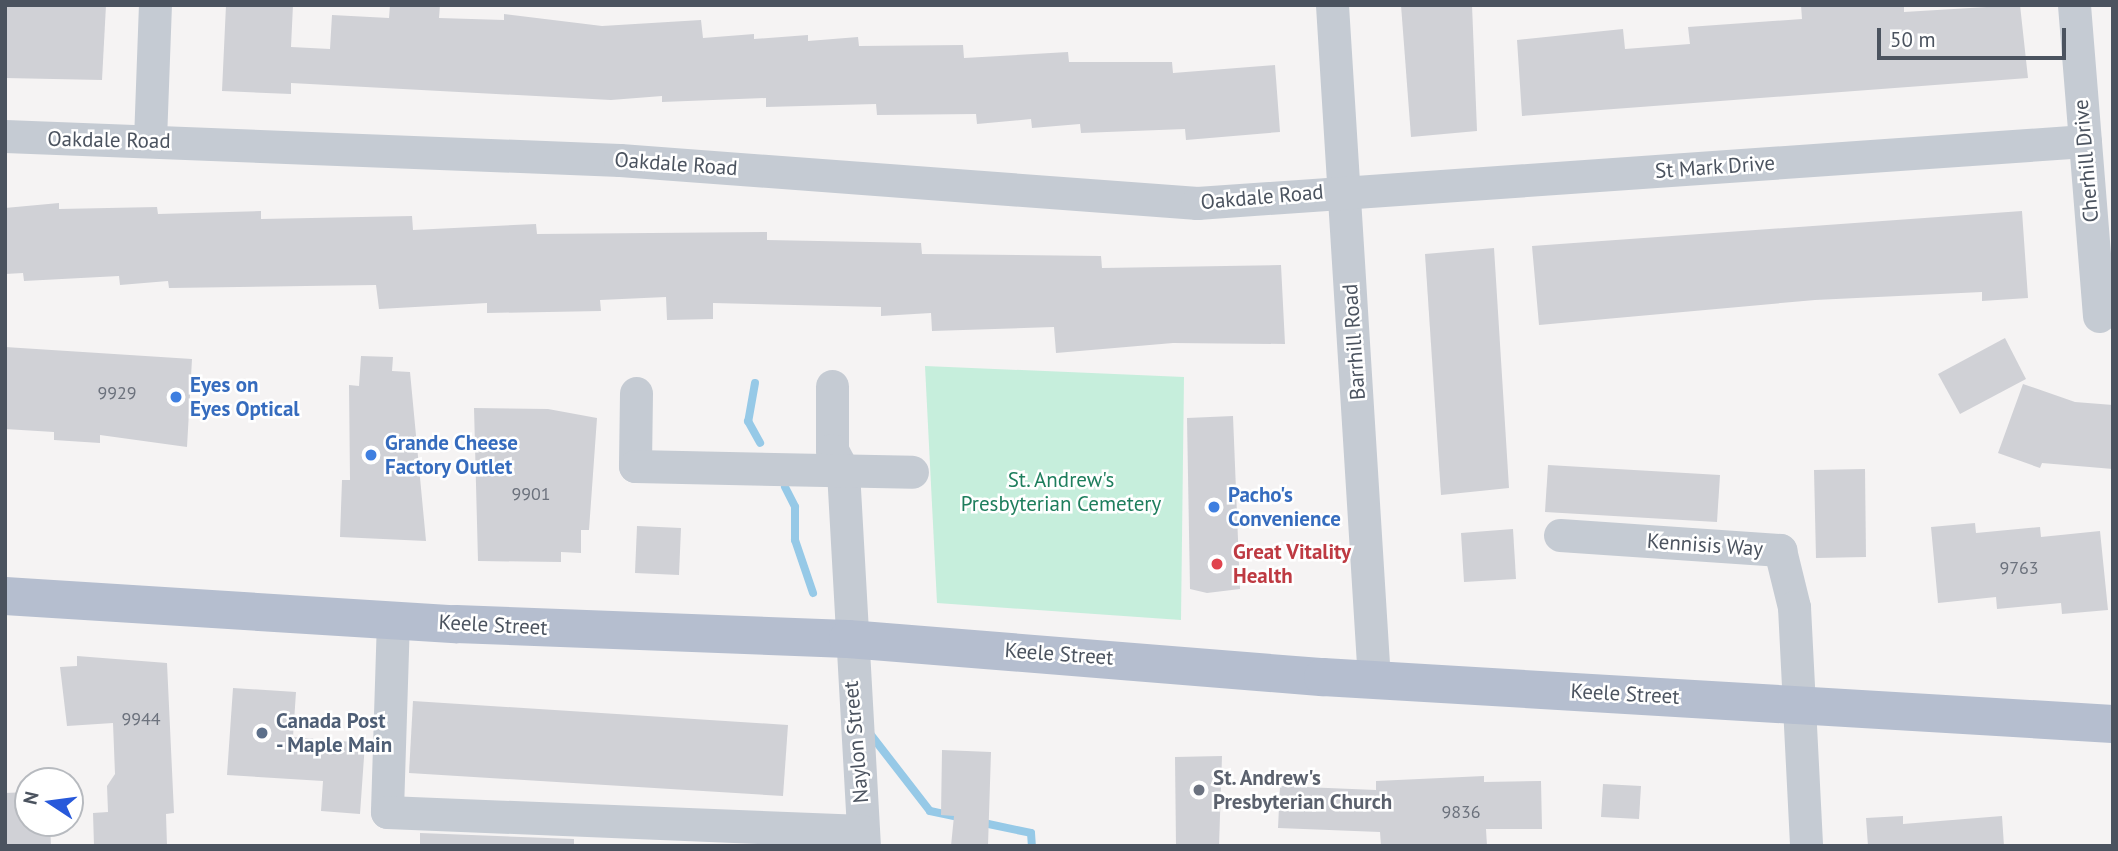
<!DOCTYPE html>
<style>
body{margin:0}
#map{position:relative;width:2118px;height:851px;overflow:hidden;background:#f5f3f3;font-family:"PT Sans",sans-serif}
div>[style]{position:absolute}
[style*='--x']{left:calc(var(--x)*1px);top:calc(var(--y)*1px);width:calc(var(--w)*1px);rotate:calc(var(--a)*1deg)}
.green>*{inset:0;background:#c6eedc}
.stream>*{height:8px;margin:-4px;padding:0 4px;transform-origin:4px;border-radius:4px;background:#96c9e7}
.building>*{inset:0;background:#d0d1d6}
.minor>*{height:33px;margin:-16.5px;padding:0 16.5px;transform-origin:16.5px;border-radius:16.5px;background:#c5cbd3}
.major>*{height:38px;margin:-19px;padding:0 19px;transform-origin:19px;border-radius:19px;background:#b5becf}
.dots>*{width:19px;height:19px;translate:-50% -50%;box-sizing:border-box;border:4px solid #fff;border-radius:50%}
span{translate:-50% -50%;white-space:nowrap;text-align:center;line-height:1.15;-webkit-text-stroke:5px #fff;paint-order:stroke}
.number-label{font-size:18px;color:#6c727d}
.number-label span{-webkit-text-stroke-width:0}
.street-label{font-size:21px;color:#4b535f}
.shop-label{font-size:21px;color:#366cbe;font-weight:700}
.left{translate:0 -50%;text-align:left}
.park-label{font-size:21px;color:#1e7e5d}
.health-label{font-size:21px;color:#be3a42;font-weight:700}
.service-label{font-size:21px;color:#4e5e75;font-weight:700}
.worship-label{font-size:21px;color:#5b616d;font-weight:700}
.frame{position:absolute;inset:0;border:7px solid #4b535f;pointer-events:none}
.north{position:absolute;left:14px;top:767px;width:70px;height:70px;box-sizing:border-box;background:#fff;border:2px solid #b7babf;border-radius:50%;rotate:283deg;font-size:19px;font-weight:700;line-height:28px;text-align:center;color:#4b535f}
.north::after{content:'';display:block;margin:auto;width:24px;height:32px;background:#2859da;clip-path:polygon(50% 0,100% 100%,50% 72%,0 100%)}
.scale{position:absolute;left:1877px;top:28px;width:189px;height:32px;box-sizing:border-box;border:4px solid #4b535f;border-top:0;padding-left:9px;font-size:21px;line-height:24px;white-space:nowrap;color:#4b535f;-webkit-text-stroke:5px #fff;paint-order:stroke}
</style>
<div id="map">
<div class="green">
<i style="clip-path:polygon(925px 366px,1184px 377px,1181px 620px,937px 603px)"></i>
</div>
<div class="stream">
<i style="--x:755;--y:383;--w:39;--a:100"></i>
<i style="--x:748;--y:421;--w:25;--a:61"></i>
<i style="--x:785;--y:487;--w:22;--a:63"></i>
<i style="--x:795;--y:507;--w:33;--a:90"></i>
<i style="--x:795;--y:540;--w:56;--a:71.2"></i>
<i style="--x:871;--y:735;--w:96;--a:52.2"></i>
<i style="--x:930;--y:811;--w:33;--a:12"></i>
<i style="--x:979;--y:822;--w:53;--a:11.9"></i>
<i style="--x:1031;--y:833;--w:13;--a:86"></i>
</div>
<div class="building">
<i style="clip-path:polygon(5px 5px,106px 5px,102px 80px,5px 78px)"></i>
<i style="clip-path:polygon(226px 5px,293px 5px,291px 47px,330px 49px,332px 15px,389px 18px,390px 5px,440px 5px,439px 18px,504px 20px,504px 14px,602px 26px,701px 20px,703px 38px,754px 34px,754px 39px,808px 35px,808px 41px,858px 37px,859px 46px,963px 45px,964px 58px,1068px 52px,1069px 62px,1172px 62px,1173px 73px,1275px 65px,1280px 132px,1186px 140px,1185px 129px,1081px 133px,1080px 124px,1032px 128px,1031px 119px,977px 124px,976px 114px,877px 115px,876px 104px,766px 107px,766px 98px,662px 102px,662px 96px,611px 100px,291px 83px,291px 94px,222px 91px)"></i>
<i style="clip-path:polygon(1401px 5px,1472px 5px,1477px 131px,1411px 137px)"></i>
<i style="clip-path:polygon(1801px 5px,1904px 5px,1904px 12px,2020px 5px,2028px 78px,1522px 116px,1517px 40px,1623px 29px,1625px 49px,1690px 44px,1688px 27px,1802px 19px)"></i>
<i style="clip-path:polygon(59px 203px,59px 209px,157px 207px,158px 214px,261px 211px,261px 219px,412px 216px,413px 230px,536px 224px,537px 234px,767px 232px,767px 240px,921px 243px,922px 254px,1101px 256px,1102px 268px,1281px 265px,1285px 344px,1173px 343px,1056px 353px,1054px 327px,932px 331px,931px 313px,881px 316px,881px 307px,713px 303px,713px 319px,667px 320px,666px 297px,600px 300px,601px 311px,487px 313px,487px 303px,379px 309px,376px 285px,169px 288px,168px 281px,120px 285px,119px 276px,24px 281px,23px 273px,5px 274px,5px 208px)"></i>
<i style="clip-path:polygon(2022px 211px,2028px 298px,1982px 301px,1982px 292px,1815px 300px,1539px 325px,1532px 246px)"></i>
<i style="clip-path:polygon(1494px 248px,1509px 488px,1441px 495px,1425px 254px)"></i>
<i style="clip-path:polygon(2005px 338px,2026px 379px,1960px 414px,1938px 374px)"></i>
<i style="clip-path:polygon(5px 347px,192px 359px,187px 447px,100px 435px,100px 443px,54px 440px,54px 432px,5px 429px)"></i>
<i style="clip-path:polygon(361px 356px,393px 357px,392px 371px,410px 372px,426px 541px,340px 537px,342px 480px,350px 480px,349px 385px,359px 386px)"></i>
<i style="clip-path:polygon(2023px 384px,2075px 402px,2113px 405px,2113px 469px,2042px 463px,2040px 468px,1998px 453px)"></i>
<i style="clip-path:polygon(474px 408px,548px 409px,597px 418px,589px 530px,581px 530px,581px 553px,561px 552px,561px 562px,478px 561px)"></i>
<i style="clip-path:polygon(1233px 416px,1240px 589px,1207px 593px,1190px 589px,1187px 418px)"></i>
<i style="clip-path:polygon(1548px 465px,1720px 475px,1717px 522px,1545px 512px)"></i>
<i style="clip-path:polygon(1865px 469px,1866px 557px,1816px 558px,1814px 470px)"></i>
<i style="clip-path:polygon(1975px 523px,1976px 533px,2040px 527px,2041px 537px,2100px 531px,2108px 610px,2062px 614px,2061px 603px,1997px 609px,1996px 597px,1938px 603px,1931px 527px)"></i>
<i style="clip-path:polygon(637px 526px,681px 528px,679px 575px,635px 573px)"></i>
<i style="clip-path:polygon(1513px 529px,1516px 579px,1464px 582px,1461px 533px)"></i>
<i style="clip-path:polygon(77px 656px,167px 663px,174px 813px,166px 814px,167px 846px,94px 846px,93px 813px,108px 812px,107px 786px,115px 774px,113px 723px,67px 726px,60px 667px,77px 666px)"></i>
<i style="clip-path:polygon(233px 688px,296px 692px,293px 737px,365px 743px,360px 814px,321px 811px,323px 781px,227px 775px)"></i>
<i style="clip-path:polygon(413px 701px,788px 725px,783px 796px,409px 773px)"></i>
<i style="clip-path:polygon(942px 750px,991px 752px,988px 846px,951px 846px,954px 816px,941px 815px)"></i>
<i style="clip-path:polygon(1222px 756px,1219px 846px,1176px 845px,1175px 757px)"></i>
<i style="clip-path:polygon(1484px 776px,1484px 782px,1541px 781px,1542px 829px,1486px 829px,1487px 846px,1381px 846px,1380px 832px,1278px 828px,1280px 786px,1376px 790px,1376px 781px)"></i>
<i style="clip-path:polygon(1603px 784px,1641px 786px,1639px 819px,1601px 817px)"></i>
<i style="clip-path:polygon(28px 792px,28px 823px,50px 823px,51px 846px,5px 846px,5px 793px)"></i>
<i style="clip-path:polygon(1903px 816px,1903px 824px,2002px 816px,2004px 846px,1868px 846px,1866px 818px)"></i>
<i style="clip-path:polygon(420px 833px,574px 839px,574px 846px,420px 846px)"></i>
</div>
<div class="minor">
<i style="--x:1332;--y:5;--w:676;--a:86.44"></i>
<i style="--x:2074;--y:5;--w:312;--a:85.4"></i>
<i style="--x:5;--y:136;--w:615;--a:2.23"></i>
<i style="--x:620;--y:160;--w:579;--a:4.26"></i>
<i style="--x:1197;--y:203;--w:890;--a:-3.99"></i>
<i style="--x:150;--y:140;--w:135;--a:-87.9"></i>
<i style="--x:832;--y:386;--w:64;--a:90"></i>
<i style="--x:832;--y:450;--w:24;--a:62"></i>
<i style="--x:843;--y:471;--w:376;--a:86.8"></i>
<i style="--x:636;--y:393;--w:73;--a:90.8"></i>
<i style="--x:635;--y:466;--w:277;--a:1.2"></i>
<i style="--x:1560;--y:535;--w:221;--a:3.9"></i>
<i style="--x:1780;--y:550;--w:59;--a:76.2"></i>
<i style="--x:1794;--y:607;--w:239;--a:87.1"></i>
<i style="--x:393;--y:619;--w:193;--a:91.8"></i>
<i style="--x:387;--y:812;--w:476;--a:2.3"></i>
</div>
<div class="major">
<i style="--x:5;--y:596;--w:452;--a:3.6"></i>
<i style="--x:456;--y:624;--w:392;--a:2.2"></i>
<i style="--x:848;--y:639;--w:477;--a:4.6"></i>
<i style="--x:1323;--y:677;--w:791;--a:3.4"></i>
</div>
<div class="dots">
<i style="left:176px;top:397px;background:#3f7fe0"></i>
<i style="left:371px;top:455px;background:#3f7fe0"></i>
<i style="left:1214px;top:507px;background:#3f7fe0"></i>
<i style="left:1217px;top:564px;background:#e0444e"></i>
<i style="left:262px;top:733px;background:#5c6f8a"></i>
<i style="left:1199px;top:790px;background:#6b7280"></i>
</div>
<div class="number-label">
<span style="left:117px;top:393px">9929</span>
<span style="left:531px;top:494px">9901</span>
<span style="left:2019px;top:568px">9763</span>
<span style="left:141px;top:719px">9944</span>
<span style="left:1461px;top:812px">9836</span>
</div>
<div class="street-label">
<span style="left:109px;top:140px;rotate:1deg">Oakdale Road</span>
<span style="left:2086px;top:161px;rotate:-95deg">Cherhill Drive</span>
<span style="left:676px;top:164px;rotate:4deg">Oakdale Road</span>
<span style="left:1715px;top:167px;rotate:-4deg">St Mark Drive</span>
<span style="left:1262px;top:197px;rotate:-5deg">Oakdale Road</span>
<span style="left:1354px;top:342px;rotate:-94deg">Barrhill Road</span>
<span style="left:1705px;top:545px;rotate:4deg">Kennisis Way</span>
<span style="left:493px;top:625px;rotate:3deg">Keele Street</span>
<span style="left:1059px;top:654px;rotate:4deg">Keele Street</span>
<span style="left:1625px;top:694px;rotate:3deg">Keele Street</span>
<span style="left:856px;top:742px;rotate:-95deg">Naylon Street</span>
</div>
<div class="shop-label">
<span class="left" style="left:190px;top:397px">Eyes on<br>Eyes Optical</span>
<span class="left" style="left:385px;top:455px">Grande Cheese<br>Factory Outlet</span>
<span class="left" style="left:1228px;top:507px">Pacho's<br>Convenience</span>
</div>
<div class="park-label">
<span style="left:1061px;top:492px">St. Andrew's<br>Presbyterian Cemetery</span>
</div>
<div class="health-label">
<span class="left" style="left:1233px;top:564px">Great Vitality<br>Health</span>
</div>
<div class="service-label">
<span class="left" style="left:276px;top:733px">Canada Post<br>- Maple Main</span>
</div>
<div class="worship-label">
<span class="left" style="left:1213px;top:790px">St. Andrew's<br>Presbyterian Church</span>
</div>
<div class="frame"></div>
<div class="north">N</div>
<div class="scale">50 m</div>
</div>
